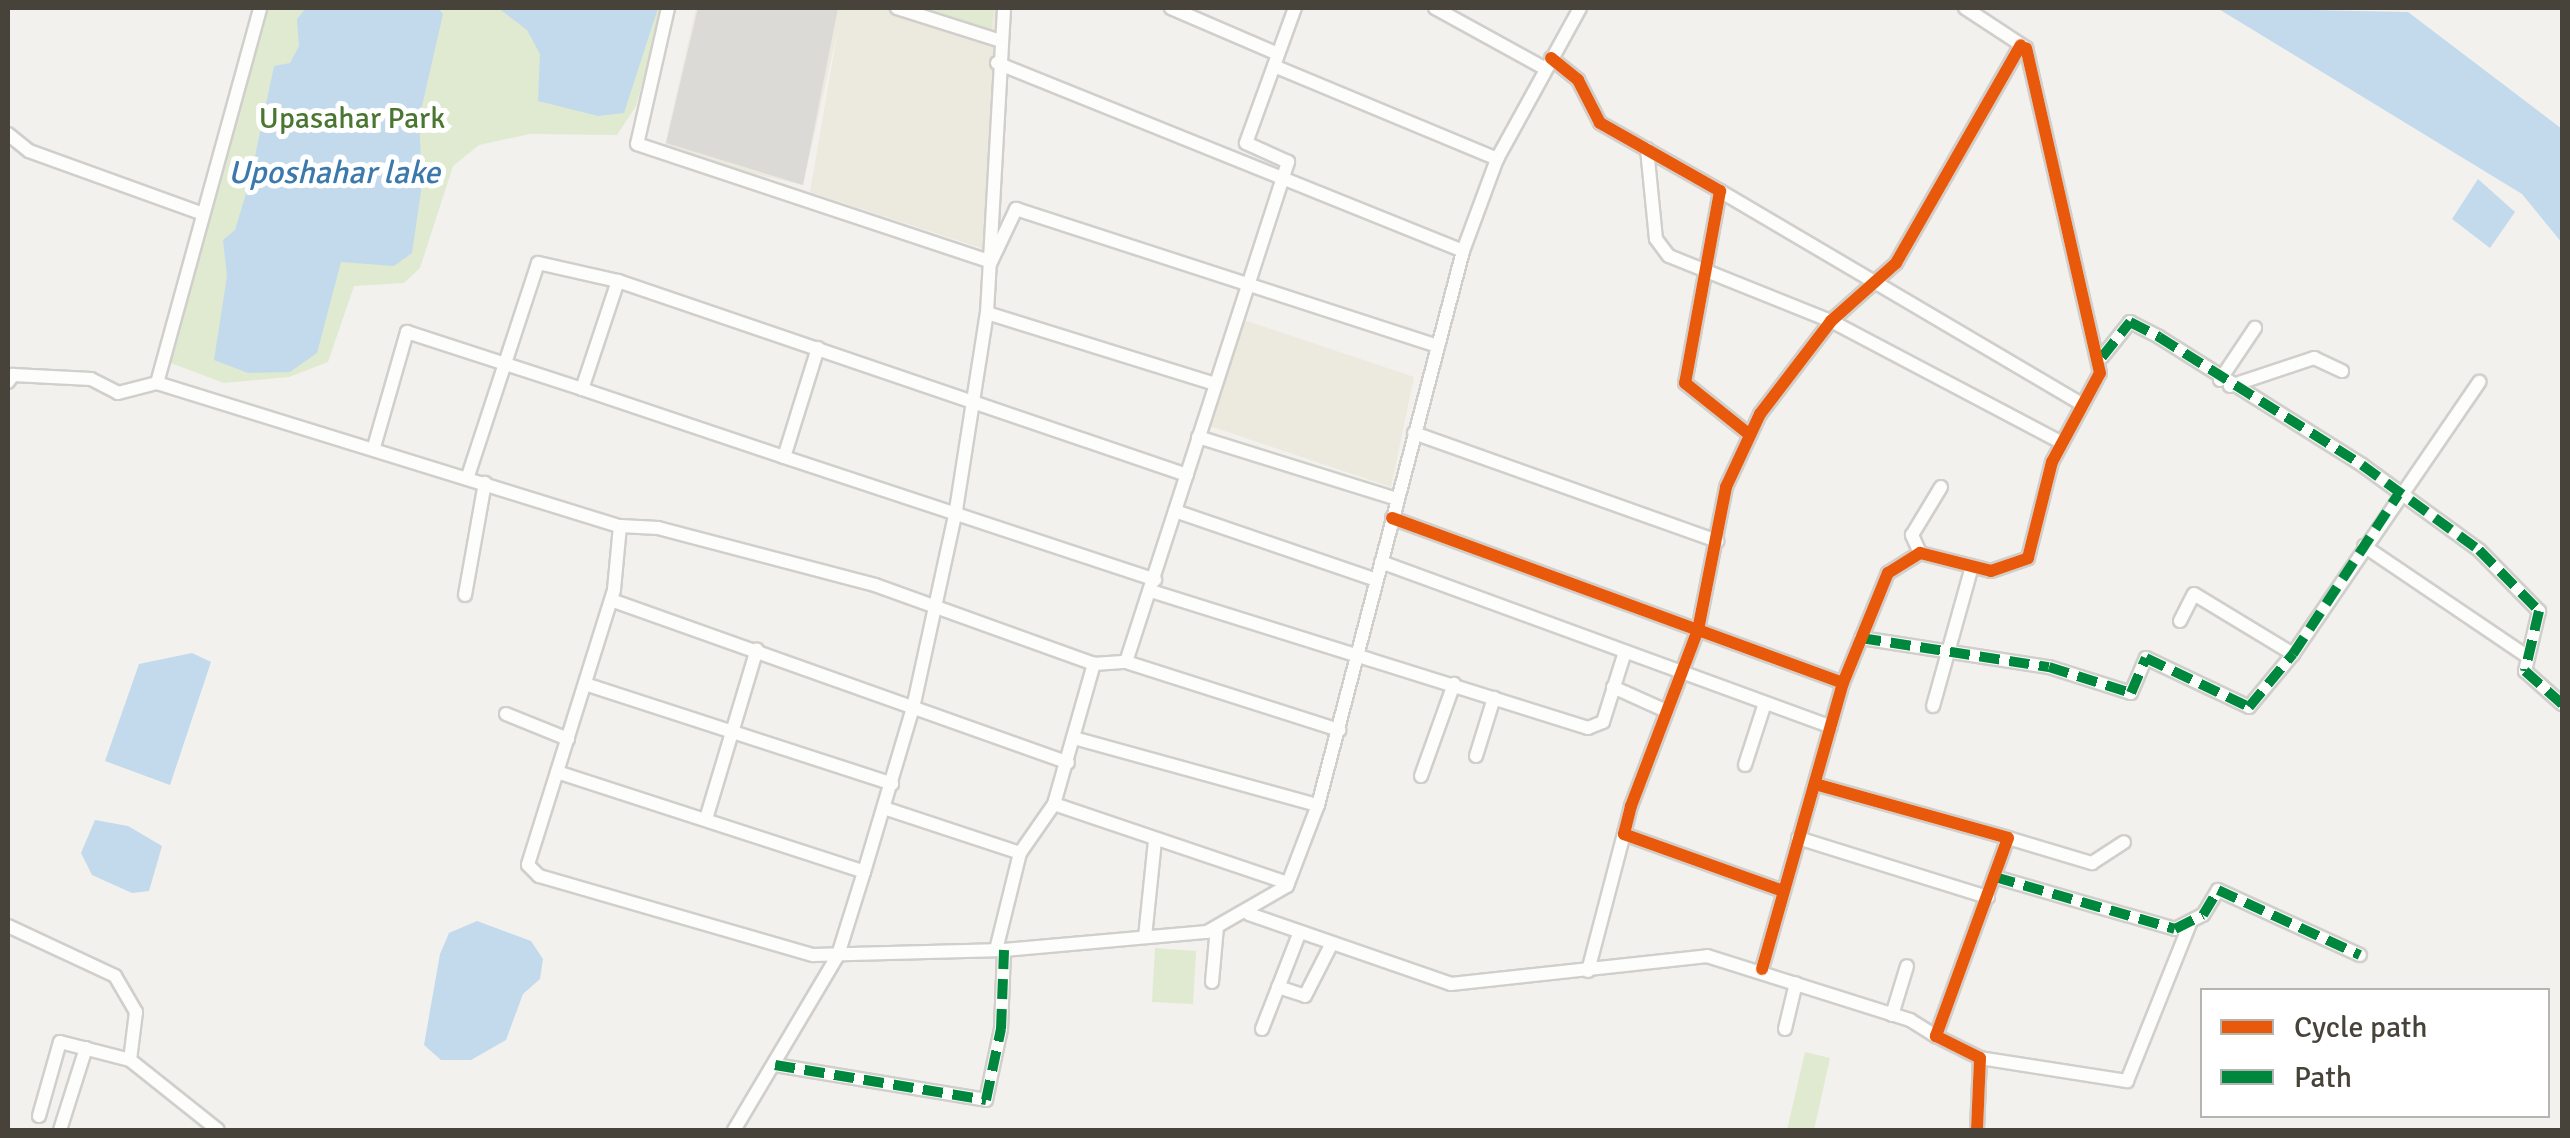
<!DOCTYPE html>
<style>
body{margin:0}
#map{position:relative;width:2570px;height:1138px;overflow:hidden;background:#f2f1ee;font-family:Signika,sans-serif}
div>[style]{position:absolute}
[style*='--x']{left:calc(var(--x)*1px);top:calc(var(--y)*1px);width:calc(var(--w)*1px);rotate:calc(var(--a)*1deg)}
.education>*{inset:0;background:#ece9de}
.green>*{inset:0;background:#dfead0}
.water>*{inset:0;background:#c2daec}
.building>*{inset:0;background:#dcdad6}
.roads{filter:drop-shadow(2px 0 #d0cfcb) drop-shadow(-2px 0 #d0cfcb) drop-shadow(0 2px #d0cfcb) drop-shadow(0 -2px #d0cfcb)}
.minor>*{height:12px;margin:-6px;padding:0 6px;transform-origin:6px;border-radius:6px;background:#fdfdfc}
.quiet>*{height:10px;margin-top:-5px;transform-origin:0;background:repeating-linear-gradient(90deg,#00873e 0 20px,transparent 0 30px)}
.cycleway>*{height:12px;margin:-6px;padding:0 6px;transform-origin:6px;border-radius:6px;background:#e8590c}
span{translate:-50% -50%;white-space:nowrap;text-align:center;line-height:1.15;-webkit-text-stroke:10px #fff;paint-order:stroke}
.park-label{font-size:30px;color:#497631}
.water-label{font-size:32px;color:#3b79ac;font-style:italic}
.frame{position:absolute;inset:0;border:10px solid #48433a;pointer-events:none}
.legend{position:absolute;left:2200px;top:988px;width:350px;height:130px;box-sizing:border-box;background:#fff;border:2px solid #b6b4b0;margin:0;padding:12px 18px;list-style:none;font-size:30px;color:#48433a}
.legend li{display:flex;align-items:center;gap:20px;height:50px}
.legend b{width:50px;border:2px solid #b6b4b0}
</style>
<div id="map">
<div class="education">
<i style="clip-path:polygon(696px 8px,999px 8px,1000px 241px,990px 251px,810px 192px,838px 29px,803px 185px,663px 153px)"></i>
<i style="clip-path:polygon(1241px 319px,1414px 377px,1391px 487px,1207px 425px)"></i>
</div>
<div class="green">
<i style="clip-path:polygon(269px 8px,662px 8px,636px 106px,617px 135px,530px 134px,479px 145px,453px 166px,420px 268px,404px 283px,354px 286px,328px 362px,289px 377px,224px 383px,168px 362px)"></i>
<i style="clip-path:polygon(910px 8px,994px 8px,991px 33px)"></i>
<i style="clip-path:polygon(1155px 948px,1196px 951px,1193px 1004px,1152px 1002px)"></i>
<i style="clip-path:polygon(1805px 1052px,1830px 1058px,1814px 1130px,1787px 1130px)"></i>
</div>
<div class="water">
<i style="clip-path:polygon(306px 8px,438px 8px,443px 14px,419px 119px,422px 184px,412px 253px,394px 266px,341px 262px,317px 353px,290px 372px,248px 373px,214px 360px,227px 276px,223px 240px,235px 230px,250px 180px,274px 66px,290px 63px,299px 46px,297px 19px)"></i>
<i style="clip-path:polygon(498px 8px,658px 8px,624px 113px,598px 116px,538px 101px,540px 54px,527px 30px)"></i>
<i style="clip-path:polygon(2217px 8px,2408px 12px,2562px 129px,2562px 243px,2522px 194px)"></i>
<i style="clip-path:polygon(2478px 179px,2515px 212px,2490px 248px,2452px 219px)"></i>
<i style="clip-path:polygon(192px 653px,211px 662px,170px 785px,105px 761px,139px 664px)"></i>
<i style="clip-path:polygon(95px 820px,128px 826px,162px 846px,149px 891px,132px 893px,92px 875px,81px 853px)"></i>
<i style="clip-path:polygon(477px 921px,531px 941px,543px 959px,540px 979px,523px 994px,506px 1040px,471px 1060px,441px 1060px,424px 1045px,440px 954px,449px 933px)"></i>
</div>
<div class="building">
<i style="clip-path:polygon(698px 8px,838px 8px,803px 185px,666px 143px)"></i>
</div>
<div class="roads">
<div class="minor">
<i style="--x:668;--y:8;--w:139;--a:102.8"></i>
<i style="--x:637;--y:144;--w:373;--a:18.4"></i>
<i style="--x:991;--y:262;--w:59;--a:-64.7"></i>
<i style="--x:1016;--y:209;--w:444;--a:18"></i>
<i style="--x:897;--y:8;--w:106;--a:17.6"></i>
<i style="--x:1171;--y:8;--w:116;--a:23.3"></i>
<i style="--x:1435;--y:8;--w:124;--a:28.8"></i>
<i style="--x:1551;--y:58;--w:35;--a:39"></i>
<i style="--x:1578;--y:80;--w:48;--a:62.9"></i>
<i style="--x:1600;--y:123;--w:138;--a:29.5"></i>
<i style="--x:1720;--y:191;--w:195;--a:100.3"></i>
<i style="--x:1685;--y:383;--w:83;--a:38.7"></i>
<i style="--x:997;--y:63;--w:502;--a:21.97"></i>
<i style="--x:1274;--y:66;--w:242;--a:22.6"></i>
<i style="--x:8;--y:134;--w:27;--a:39"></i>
<i style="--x:29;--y:151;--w:185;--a:19.9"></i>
<i style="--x:1647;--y:149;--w:90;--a:84.3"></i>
<i style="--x:1656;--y:239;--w:21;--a:53"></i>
<i style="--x:1669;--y:256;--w:175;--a:21.9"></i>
<i style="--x:1831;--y:321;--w:261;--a:27.8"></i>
<i style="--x:1720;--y:191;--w:421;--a:30.5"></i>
<i style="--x:987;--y:313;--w:239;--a:17.3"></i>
<i style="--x:818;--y:348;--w:114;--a:107.3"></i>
<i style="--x:784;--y:457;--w:391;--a:18.3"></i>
<i style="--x:2102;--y:357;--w:45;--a:-51.3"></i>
<i style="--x:2130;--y:322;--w:33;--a:27"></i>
<i style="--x:2159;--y:337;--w:240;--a:32.2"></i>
<i style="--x:2362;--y:465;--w:145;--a:36"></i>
<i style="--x:2479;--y:550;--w:86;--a:45.5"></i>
<i style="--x:2539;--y:611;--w:62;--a:103.1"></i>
<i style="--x:2525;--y:671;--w:50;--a:41.7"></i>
<i style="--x:2220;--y:380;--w:63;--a:-56.1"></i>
<i style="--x:8;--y:382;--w:9;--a:-54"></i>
<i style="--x:13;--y:375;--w:78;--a:2.9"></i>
<i style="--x:91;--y:379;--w:30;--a:27"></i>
<i style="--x:118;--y:393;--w:40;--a:-14.4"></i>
<i style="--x:157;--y:383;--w:485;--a:17.2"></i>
<i style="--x:620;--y:526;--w:64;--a:95.4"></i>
<i style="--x:614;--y:590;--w:288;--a:107.4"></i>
<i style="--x:528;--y:865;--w:16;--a:45"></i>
<i style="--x:539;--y:876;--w:285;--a:16.1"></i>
<i style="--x:813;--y:955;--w:191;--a:-1.5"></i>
<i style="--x:1004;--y:950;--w:204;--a:-5.1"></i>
<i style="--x:1207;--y:932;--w:92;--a:-29.9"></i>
<i style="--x:1287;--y:886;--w:87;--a:-69.1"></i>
<i style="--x:1318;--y:805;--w:573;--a:-75.33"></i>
<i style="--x:1463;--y:251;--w:98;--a:-69.7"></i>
<i style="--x:1497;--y:159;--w:172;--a:-61.2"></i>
<i style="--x:157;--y:383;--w:389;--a:-74.6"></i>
<i style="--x:2230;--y:386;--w:89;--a:-18.4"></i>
<i style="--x:2314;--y:358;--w:31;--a:25"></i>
<i style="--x:1414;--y:433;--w:322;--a:19.6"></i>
<i style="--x:1198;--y:437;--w:208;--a:17.3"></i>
<i style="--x:374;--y:447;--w:120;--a:-74"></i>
<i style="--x:407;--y:332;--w:184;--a:18"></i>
<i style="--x:784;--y:457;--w:213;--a:-161.4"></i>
<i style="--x:582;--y:389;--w:114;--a:-71.6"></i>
<i style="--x:618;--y:281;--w:601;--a:18.83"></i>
<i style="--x:468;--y:476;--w:224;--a:-71.8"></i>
<i style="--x:538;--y:263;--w:82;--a:12.7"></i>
<i style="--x:1175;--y:511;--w:213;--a:18.9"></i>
<i style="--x:1392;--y:518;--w:326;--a:20.1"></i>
<i style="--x:1698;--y:630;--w:146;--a:-78.9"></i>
<i style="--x:1726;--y:487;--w:81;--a:-65"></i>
<i style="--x:1760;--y:414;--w:117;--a:-52.6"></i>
<i style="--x:1831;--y:321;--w:87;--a:-41.7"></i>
<i style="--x:1896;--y:263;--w:251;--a:-60.2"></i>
<i style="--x:620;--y:526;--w:38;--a:3"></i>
<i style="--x:658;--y:528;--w:224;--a:14.7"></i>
<i style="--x:875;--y:585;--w:233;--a:19.8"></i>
<i style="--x:2364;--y:546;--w:198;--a:34.1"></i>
<i style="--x:1920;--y:553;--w:20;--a:-114"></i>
<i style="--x:1912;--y:535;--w:56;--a:-58.9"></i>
<i style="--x:1381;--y:562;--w:479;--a:20.1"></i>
<i style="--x:1151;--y:591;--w:458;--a:17.4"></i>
<i style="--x:1588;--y:728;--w:16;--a:-22"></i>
<i style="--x:1603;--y:722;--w:73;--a:-72.6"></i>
<i style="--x:465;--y:595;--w:114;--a:-79.9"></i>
<i style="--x:611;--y:600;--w:485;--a:19.6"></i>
<i style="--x:2180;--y:621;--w:30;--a:-63"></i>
<i style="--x:2194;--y:594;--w:116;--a:31.2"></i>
<i style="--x:1861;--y:638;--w:190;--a:8.8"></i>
<i style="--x:2049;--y:667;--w:86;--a:17.6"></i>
<i style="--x:2131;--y:693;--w:38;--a:-67"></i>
<i style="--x:2146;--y:658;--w:114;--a:25.4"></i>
<i style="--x:2249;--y:707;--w:69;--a:-50.3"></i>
<i style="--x:2293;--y:654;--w:330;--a:-55.6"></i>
<i style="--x:1126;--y:662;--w:224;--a:17.7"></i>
<i style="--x:585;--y:684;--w:323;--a:18"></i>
<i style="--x:1613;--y:687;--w:56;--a:24.3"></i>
<i style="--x:1933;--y:706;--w:145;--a:-74.4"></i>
<i style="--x:506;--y:714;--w:67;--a:22"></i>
<i style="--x:1074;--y:738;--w:253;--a:15.4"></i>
<i style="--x:1476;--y:756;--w:61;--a:-72.8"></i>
<i style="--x:1745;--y:765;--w:65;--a:-72.1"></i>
<i style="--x:557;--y:772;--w:323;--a:18"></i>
<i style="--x:864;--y:872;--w:87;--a:107.4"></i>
<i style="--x:838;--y:955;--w:204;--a:120.7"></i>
<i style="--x:1421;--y:776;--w:98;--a:-70.3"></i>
<i style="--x:1815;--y:784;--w:200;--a:15.6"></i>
<i style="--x:2008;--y:838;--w:211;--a:110"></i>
<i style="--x:1936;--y:1036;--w:49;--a:26.6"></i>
<i style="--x:1980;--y:1058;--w:72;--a:92.4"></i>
<i style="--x:1054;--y:804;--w:247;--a:18.7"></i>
<i style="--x:884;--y:808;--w:143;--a:18.3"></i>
<i style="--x:706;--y:819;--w:177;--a:-73.3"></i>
<i style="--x:1798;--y:838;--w:199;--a:17.3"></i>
<i style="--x:2008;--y:838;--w:88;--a:16.6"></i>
<i style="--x:2092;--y:863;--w:38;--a:-33"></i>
<i style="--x:864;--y:872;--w:171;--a:-73.4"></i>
<i style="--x:913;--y:708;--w:203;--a:-77.7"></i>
<i style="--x:956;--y:510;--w:199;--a:-81.1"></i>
<i style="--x:987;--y:313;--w:305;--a:-86.8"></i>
<i style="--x:1995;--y:877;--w:187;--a:16.1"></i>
<i style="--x:2175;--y:929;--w:31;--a:-27"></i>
<i style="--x:2203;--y:915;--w:29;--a:-59"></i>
<i style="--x:2218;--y:890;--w:156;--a:24.6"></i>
<i style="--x:1783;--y:891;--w:169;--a:-160.3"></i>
<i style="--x:1624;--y:834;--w:29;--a:-76"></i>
<i style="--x:1631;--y:806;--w:188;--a:-69.2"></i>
<i style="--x:1698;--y:630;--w:154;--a:20.1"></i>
<i style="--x:1249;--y:914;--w:214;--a:19.1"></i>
<i style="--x:1451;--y:984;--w:258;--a:-6.2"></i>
<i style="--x:1707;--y:956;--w:213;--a:17.5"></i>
<i style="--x:1910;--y:1020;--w:31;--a:32"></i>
<i style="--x:8;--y:926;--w:118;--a:25"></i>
<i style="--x:115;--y:976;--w:42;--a:59.7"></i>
<i style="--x:136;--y:1012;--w:48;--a:97.1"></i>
<i style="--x:130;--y:1060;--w:112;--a:38.5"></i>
<i style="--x:1145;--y:937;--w:98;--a:-84.1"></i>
<i style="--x:996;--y:950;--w:100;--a:-76.1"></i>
<i style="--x:1020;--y:853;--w:60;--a:-55.2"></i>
<i style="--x:1054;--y:804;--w:146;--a:-74.1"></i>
<i style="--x:1094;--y:664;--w:32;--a:-4"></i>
<i style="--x:1126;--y:662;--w:526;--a:-72.05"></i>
<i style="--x:1288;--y:162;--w:46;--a:-155.7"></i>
<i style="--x:1246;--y:143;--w:144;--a:-70.1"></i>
<i style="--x:1762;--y:969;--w:297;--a:-74.2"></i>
<i style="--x:1843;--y:683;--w:119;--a:-67.8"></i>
<i style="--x:1888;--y:573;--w:38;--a:-32"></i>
<i style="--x:1920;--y:553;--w:73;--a:14.2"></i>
<i style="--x:1991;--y:571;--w:39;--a:-19"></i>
<i style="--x:2028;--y:558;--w:99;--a:-76"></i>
<i style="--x:2052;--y:462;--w:101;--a:-61.7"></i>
<i style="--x:2100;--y:373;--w:333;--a:-102.8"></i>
<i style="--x:2026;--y:48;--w:73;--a:-146.7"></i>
<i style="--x:1588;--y:971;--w:142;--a:-75.3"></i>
<i style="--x:1212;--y:982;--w:55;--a:-84.8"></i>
<i style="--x:1278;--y:987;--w:28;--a:18"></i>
<i style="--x:1305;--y:996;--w:57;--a:-63"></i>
<i style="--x:1892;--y:1015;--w:51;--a:-73"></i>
<i style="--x:1262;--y:1029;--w:102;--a:-68.7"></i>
<i style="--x:1785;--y:1029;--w:47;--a:-76.6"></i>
<i style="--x:1980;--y:1058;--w:149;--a:8.9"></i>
<i style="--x:2127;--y:1081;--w:172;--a:-68.2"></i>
<i style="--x:775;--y:1065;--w:214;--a:9.4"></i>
<i style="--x:986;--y:1100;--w:73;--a:-78.1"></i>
<i style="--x:1001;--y:1029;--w:79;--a:-87.8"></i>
<i style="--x:39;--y:1116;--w:77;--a:-74.2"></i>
<i style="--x:60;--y:1042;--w:72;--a:14.4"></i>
<i style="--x:60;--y:1130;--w:86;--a:-72.4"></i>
</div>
</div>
<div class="quiet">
<i style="--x:2102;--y:357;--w:45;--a:-51.3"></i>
<i style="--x:2130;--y:322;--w:33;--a:27"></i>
<i style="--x:2159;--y:337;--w:240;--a:32.2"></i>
<i style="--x:2362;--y:465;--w:145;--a:36"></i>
<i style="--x:2479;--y:550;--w:86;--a:45.5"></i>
<i style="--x:2539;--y:611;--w:62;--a:103.1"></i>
<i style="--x:2525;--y:671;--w:50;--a:41.7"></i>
<i style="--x:1861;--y:638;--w:190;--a:8.8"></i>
<i style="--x:2049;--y:667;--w:86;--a:17.6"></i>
<i style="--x:2131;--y:693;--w:38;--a:-67"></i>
<i style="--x:2146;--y:658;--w:114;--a:25.4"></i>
<i style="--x:2249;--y:707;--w:69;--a:-50.3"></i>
<i style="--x:2293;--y:654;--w:191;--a:-56.6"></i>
<i style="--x:1995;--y:877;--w:187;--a:16.1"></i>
<i style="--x:2175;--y:929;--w:31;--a:-27"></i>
<i style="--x:2203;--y:915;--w:29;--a:-59"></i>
<i style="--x:2218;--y:890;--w:156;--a:24.6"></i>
<i style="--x:775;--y:1065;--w:214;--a:9.4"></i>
<i style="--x:986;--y:1100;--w:73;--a:-78.1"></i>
<i style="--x:1001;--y:1029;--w:79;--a:-87.8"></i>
</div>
<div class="cycleway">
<i style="--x:1551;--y:58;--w:35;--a:39"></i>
<i style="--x:1578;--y:80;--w:48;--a:62.9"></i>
<i style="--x:1600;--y:123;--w:138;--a:29.5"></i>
<i style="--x:1720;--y:191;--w:195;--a:100.3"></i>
<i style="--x:1685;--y:383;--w:83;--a:38.7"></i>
<i style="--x:1392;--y:518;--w:326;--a:20.1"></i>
<i style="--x:1698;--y:630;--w:146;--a:-78.9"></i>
<i style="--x:1726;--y:487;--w:81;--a:-65"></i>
<i style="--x:1760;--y:414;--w:117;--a:-52.6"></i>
<i style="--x:1831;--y:321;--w:87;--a:-41.7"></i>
<i style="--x:1896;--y:263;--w:251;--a:-60.2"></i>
<i style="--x:1815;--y:784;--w:200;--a:15.6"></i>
<i style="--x:2008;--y:838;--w:211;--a:110"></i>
<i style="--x:1936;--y:1036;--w:49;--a:26.6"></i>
<i style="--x:1980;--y:1058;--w:72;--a:92.4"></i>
<i style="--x:1783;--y:891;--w:169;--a:-160.3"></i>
<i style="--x:1624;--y:834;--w:29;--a:-76"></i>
<i style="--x:1631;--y:806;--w:188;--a:-69.2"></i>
<i style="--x:1698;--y:630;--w:154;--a:20.1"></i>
<i style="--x:1762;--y:969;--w:297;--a:-74.2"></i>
<i style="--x:1843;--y:683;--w:119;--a:-67.8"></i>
<i style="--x:1888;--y:573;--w:38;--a:-32"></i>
<i style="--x:1920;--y:553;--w:73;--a:14.2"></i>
<i style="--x:1991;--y:571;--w:39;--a:-19"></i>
<i style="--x:2028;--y:558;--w:99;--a:-76"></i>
<i style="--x:2052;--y:462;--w:101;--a:-61.7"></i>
<i style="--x:2100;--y:373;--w:333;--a:-102.8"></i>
</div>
<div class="park-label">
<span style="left:352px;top:119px">Upasahar Park</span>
</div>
<div class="water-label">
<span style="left:334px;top:173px">Uposhahar lake</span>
</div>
<div class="frame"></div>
<ul class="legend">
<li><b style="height:12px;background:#e8590c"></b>Cycle path</li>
<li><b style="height:12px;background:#00873e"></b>Path</li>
</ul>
</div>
